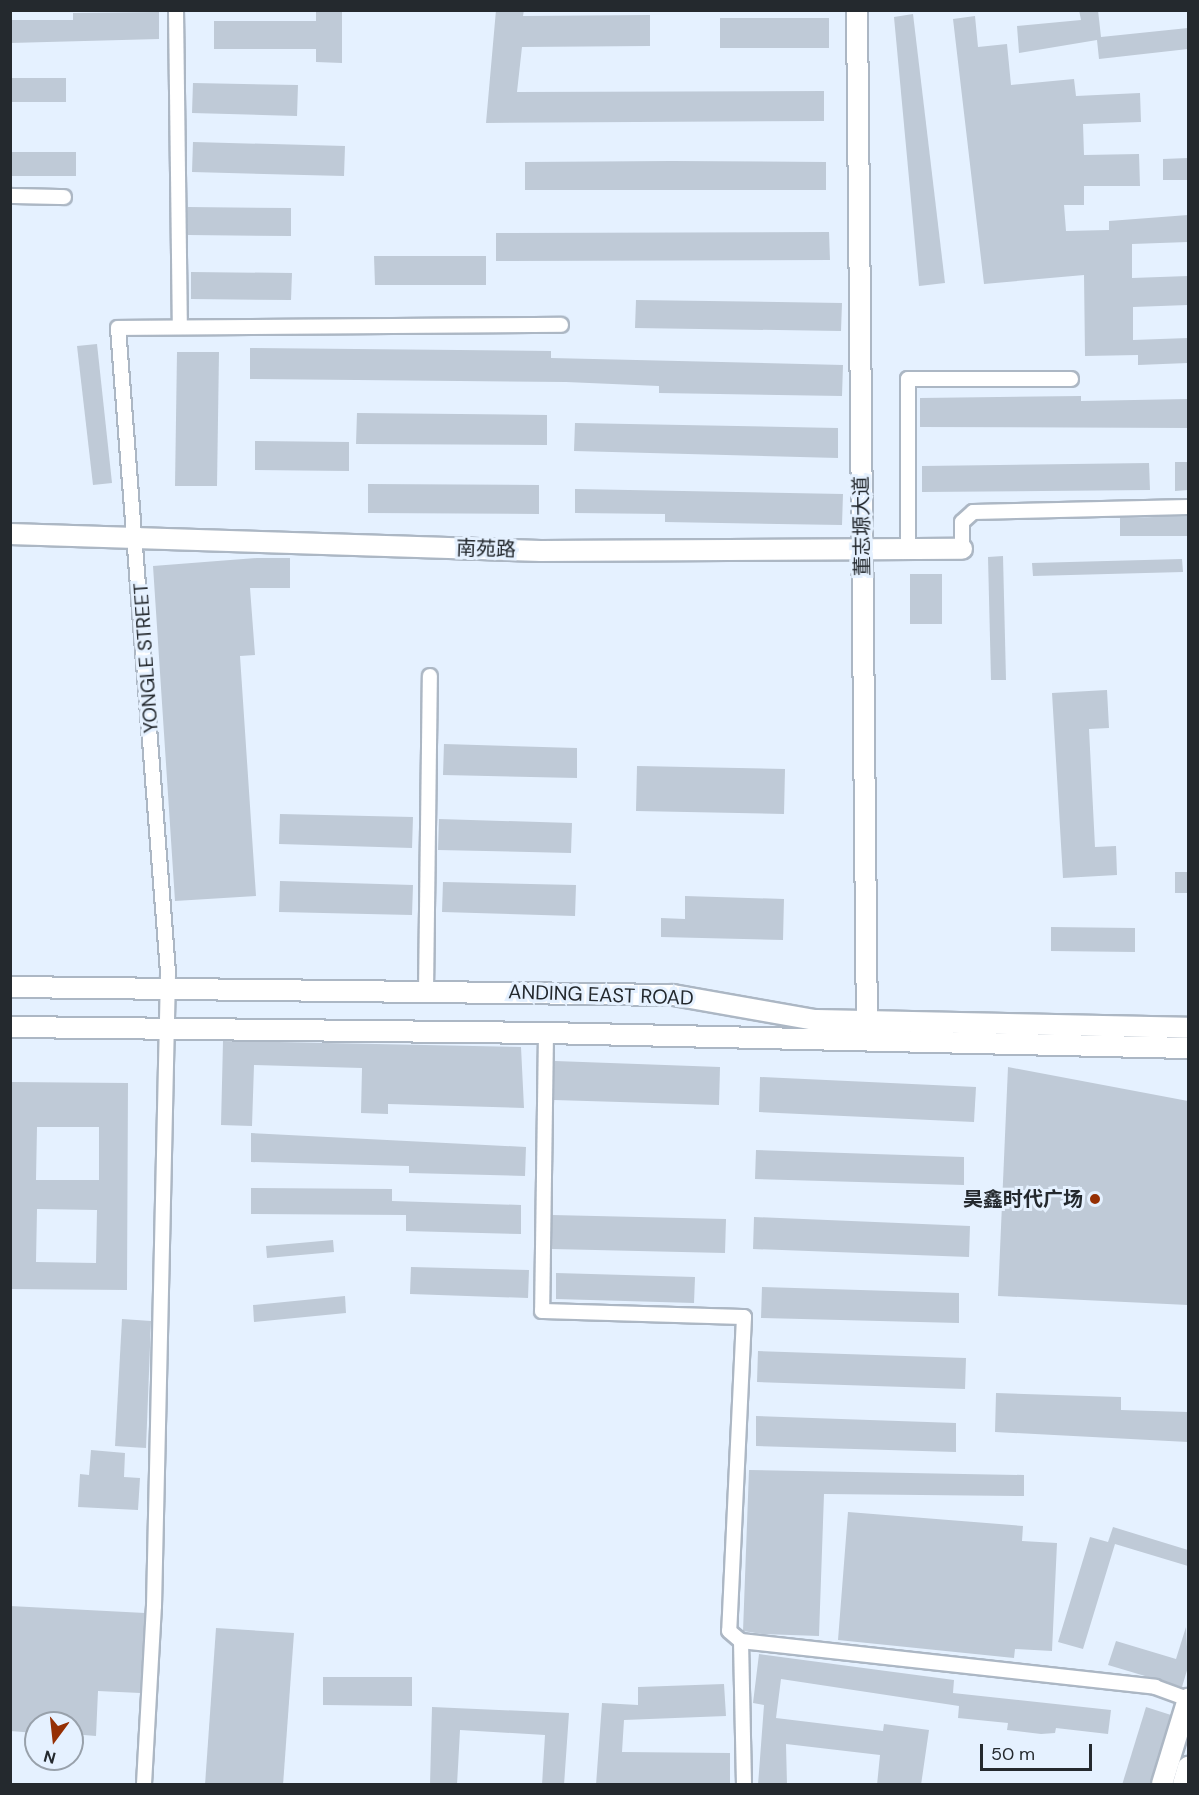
<!DOCTYPE html>
<meta charset="utf-8">
<style>
body{margin:0}
#map{position:relative;width:1199px;height:1795px;overflow:hidden;background:#e5f1ff;font-family:"DM Sans","Noto Sans SC",sans-serif}
div>[style]{position:absolute}
[style*='--x']{left:calc(var(--x)*1px);top:calc(var(--y)*1px);width:calc(var(--w)*1px);rotate:calc(var(--a)*1deg)}
.building>*{inset:0;background:#bfcad7}
.roads{filter:drop-shadow(2px 0 #acb7c4) drop-shadow(-2px 0 #acb7c4) drop-shadow(0 2px #acb7c4) drop-shadow(0 -2px #acb7c4)}
.street>*{height:14px;margin:-7px;padding:0 7px;transform-origin:7px;border-radius:7px;background:#fff}
.secondary>*{height:20px;margin:-10px;padding:0 10px;transform-origin:10px;border-radius:10px;background:#fff}
.primary>*{height:21px;margin:-10.5px;padding:0 10.5px;transform-origin:10.5px;border-radius:10.5px;background:#fff}
.dots>*{width:16px;height:16px;translate:-50% -50%;box-sizing:border-box;border:3px solid #e5f1ff;border-radius:50%}
span{translate:-50% -50%;white-space:nowrap;text-align:center;line-height:1.15;-webkit-text-stroke:6px #e5f1ff;paint-order:stroke}
.street-label{font-size:20px;color:#24292e}
.poi-label{font-size:20px;color:#24292e;font-weight:700}
.right{translate:-100% -50%;text-align:right}
.frame{position:absolute;inset:0;border:12px solid #24292e;pointer-events:none}
.north{position:absolute;left:24px;top:1711px;width:60px;height:60px;box-sizing:border-box;background:#e5f1ff;border:2px solid #98a1ab;border-radius:50%;rotate:195deg;font-size:16px;font-weight:700;line-height:24px;text-align:center;color:#24292e}
.north::after{content:'';display:block;margin:auto;width:21px;height:27px;background:#952f04;clip-path:polygon(50% 0,100% 100%,50% 72%,0 100%)}
.scale{position:absolute;left:980px;top:1744px;width:112px;height:27px;box-sizing:border-box;border:3px solid #24292e;border-top:0;padding-left:8px;font-size:18px;line-height:21px;white-space:nowrap;color:#24292e;-webkit-text-stroke:4px #e5f1ff;paint-order:stroke}
</style>
<div id="map">
<div class="building">
<i style="clip-path:polygon(316px 10px,342px 10px,342px 63px,316px 62px,316px 49px,214px 49px,214px 21px,316px 21px)"></i>
<i style="clip-path:polygon(496px 10px,524px 10px,523px 16px,650px 15px,650px 46px,522px 47px,517px 92px,824px 91px,824px 121px,486px 123px)"></i>
<i style="clip-path:polygon(1079px 10px,1098px 10px,1101px 37px,1188px 28px,1188px 49px,1099px 59px,1097px 40px,1019px 53px,1017px 26px,1081px 20px)"></i>
<i style="clip-path:polygon(159px 12px,159px 39px,10px 43px,10px 20px,73px 20px,73px 13px)"></i>
<i style="clip-path:polygon(913px 14px,945px 283px,919px 286px,894px 17px)"></i>
<i style="clip-path:polygon(975px 16px,978px 47px,1007px 44px,1011px 85px,1074px 79px,1076px 96px,1140px 93px,1141px 122px,1083px 124px,1084px 155px,1139px 154px,1140px 186px,1084px 186px,1084px 205px,1064px 205px,1066px 231px,1109px 230px,1109px 221px,1188px 215px,1188px 242px,1132px 244px,1132px 278px,1188px 276px,1188px 305px,1133px 307px,1133px 340px,1188px 338px,1188px 363px,1138px 365px,1138px 355px,1085px 356px,1084px 275px,984px 284px,953px 19px)"></i>
<i style="clip-path:polygon(720px 18px,829px 18px,829px 48px,720px 48px)"></i>
<i style="clip-path:polygon(10px 78px,66px 78px,66px 102px,10px 102px)"></i>
<i style="clip-path:polygon(193px 83px,298px 85px,297px 116px,192px 113px)"></i>
<i style="clip-path:polygon(193px 142px,345px 146px,344px 176px,192px 172px)"></i>
<i style="clip-path:polygon(10px 152px,76px 152px,76px 176px,10px 176px)"></i>
<i style="clip-path:polygon(1188px 158px,1188px 180px,1163px 180px,1163px 159px)"></i>
<i style="clip-path:polygon(671px 161px,826px 162px,826px 190px,525px 190px,525px 162px)"></i>
<i style="clip-path:polygon(188px 207px,291px 208px,291px 236px,188px 235px)"></i>
<i style="clip-path:polygon(829px 232px,830px 260px,496px 261px,496px 233px)"></i>
<i style="clip-path:polygon(374px 256px,486px 256px,486px 285px,375px 285px)"></i>
<i style="clip-path:polygon(191px 272px,292px 273px,291px 300px,191px 299px)"></i>
<i style="clip-path:polygon(636px 300px,842px 303px,841px 331px,635px 328px)"></i>
<i style="clip-path:polygon(97px 344px,112px 483px,93px 485px,77px 346px)"></i>
<i style="clip-path:polygon(250px 348px,551px 351px,551px 358px,843px 365px,842px 396px,659px 393px,659px 386px,566px 382px,250px 379px)"></i>
<i style="clip-path:polygon(177px 352px,219px 352px,217px 486px,175px 486px)"></i>
<i style="clip-path:polygon(1081px 396px,1081px 401px,1188px 399px,1188px 428px,920px 427px,920px 398px)"></i>
<i style="clip-path:polygon(357px 413px,547px 415px,547px 445px,356px 444px)"></i>
<i style="clip-path:polygon(575px 423px,838px 428px,838px 458px,574px 451px)"></i>
<i style="clip-path:polygon(255px 441px,349px 442px,349px 471px,255px 470px)"></i>
<i style="clip-path:polygon(1175px 462px,1188px 462px,1188px 490px,1175px 491px)"></i>
<i style="clip-path:polygon(1149px 463px,1150px 490px,922px 492px,922px 466px)"></i>
<i style="clip-path:polygon(368px 484px,539px 485px,539px 514px,368px 513px)"></i>
<i style="clip-path:polygon(575px 489px,843px 494px,842px 525px,665px 522px,665px 514px,575px 513px)"></i>
<i style="clip-path:polygon(1188px 516px,1188px 536px,1120px 536px,1120px 518px)"></i>
<i style="clip-path:polygon(1003px 556px,1006px 680px,991px 680px,988px 557px)"></i>
<i style="clip-path:polygon(257px 558px,290px 558px,290px 588px,250px 588px,255px 655px,240px 656px,256px 896px,175px 901px,153px 566px)"></i>
<i style="clip-path:polygon(1182px 559px,1183px 572px,1033px 576px,1032px 563px)"></i>
<i style="clip-path:polygon(910px 574px,942px 574px,942px 624px,910px 624px)"></i>
<i style="clip-path:polygon(1107px 690px,1109px 728px,1089px 729px,1095px 847px,1116px 846px,1117px 875px,1063px 878px,1052px 693px)"></i>
<i style="clip-path:polygon(444px 744px,577px 748px,577px 778px,443px 775px)"></i>
<i style="clip-path:polygon(637px 766px,785px 769px,784px 814px,636px 811px)"></i>
<i style="clip-path:polygon(280px 814px,413px 817px,412px 848px,279px 844px)"></i>
<i style="clip-path:polygon(439px 819px,572px 823px,571px 853px,438px 850px)"></i>
<i style="clip-path:polygon(1175px 872px,1188px 872px,1188px 893px,1175px 893px)"></i>
<i style="clip-path:polygon(280px 881px,413px 885px,412px 915px,279px 912px)"></i>
<i style="clip-path:polygon(443px 882px,576px 885px,575px 916px,442px 912px)"></i>
<i style="clip-path:polygon(685px 896px,784px 899px,783px 940px,661px 937px,661px 918px,685px 919px)"></i>
<i style="clip-path:polygon(1051px 927px,1135px 928px,1135px 952px,1051px 951px)"></i>
<i style="clip-path:polygon(223px 1041px,521px 1047px,524px 1108px,388px 1104px,388px 1114px,361px 1113px,362px 1068px,254px 1065px,252px 1126px,221px 1125px)"></i>
<i style="clip-path:polygon(555px 1061px,720px 1067px,719px 1105px,554px 1100px)"></i>
<i style="clip-path:polygon(1008px 1067px,1188px 1101px,1188px 1305px,998px 1296px)"></i>
<i style="clip-path:polygon(760px 1077px,976px 1087px,974px 1122px,759px 1112px)"></i>
<i style="clip-path:polygon(evenodd,10px 1082px,128px 1083px,127px 1290px,10px 1289px,10px 1082px,37px 1127px,99px 1127px,99px 1180px,36px 1180px,37px 1127px,10px 1082px,37px 1209px,97px 1210px,96px 1263px,36px 1262px,37px 1209px)"></i>
<i style="clip-path:polygon(251px 1133px,526px 1147px,525px 1176px,409px 1173px,409px 1166px,251px 1162px)"></i>
<i style="clip-path:polygon(756px 1150px,964px 1157px,964px 1185px,755px 1179px)"></i>
<i style="clip-path:polygon(251px 1188px,392px 1189px,392px 1201px,521px 1205px,521px 1234px,406px 1231px,406px 1215px,251px 1214px)"></i>
<i style="clip-path:polygon(552px 1215px,726px 1219px,725px 1253px,552px 1249px)"></i>
<i style="clip-path:polygon(754px 1217px,970px 1226px,969px 1257px,753px 1249px)"></i>
<i style="clip-path:polygon(333px 1240px,334px 1252px,267px 1258px,266px 1246px)"></i>
<i style="clip-path:polygon(411px 1267px,529px 1270px,528px 1298px,410px 1294px)"></i>
<i style="clip-path:polygon(556px 1273px,695px 1277px,694px 1303px,556px 1299px)"></i>
<i style="clip-path:polygon(762px 1287px,959px 1293px,959px 1323px,761px 1318px)"></i>
<i style="clip-path:polygon(345px 1296px,346px 1313px,254px 1322px,253px 1305px)"></i>
<i style="clip-path:polygon(122px 1319px,151px 1321px,146px 1448px,115px 1446px)"></i>
<i style="clip-path:polygon(758px 1351px,966px 1358px,965px 1389px,757px 1382px)"></i>
<i style="clip-path:polygon(996px 1393px,1121px 1397px,1121px 1410px,1188px 1412px,1188px 1442px,995px 1432px)"></i>
<i style="clip-path:polygon(756px 1416px,956px 1423px,956px 1452px,756px 1446px)"></i>
<i style="clip-path:polygon(91px 1450px,125px 1453px,124px 1477px,140px 1478px,138px 1510px,78px 1507px,80px 1474px,89px 1475px)"></i>
<i style="clip-path:polygon(749px 1470px,1024px 1475px,1024px 1496px,824px 1494px,819px 1636px,762px 1634px,743px 1631px)"></i>
<i style="clip-path:polygon(848px 1512px,1023px 1526px,1022px 1541px,1057px 1543px,1052px 1651px,1015px 1649px,1014px 1658px,838px 1640px)"></i>
<i style="clip-path:polygon(1113px 1527px,1188px 1550px,1188px 1566px,1115px 1544px,1083px 1649px,1058px 1642px,1090px 1537px,1108px 1542px)"></i>
<i style="clip-path:polygon(10px 1606px,145px 1613px,140px 1693px,98px 1691px,96px 1736px,72px 1734px,72px 1723px,36px 1723px,36px 1733px,10px 1731px)"></i>
<i style="clip-path:polygon(1186px 1627px,1188px 1667px,1182px 1687px,1108px 1665px,1116px 1641px,1176px 1659px)"></i>
<i style="clip-path:polygon(216px 1628px,294px 1633px,283px 1785px,205px 1785px)"></i>
<i style="clip-path:polygon(759px 1654px,954px 1680px,953px 1693px,1111px 1710px,1108px 1734px,1056px 1728px,1055px 1733px,1041px 1734px,1007px 1730px,1008px 1723px,958px 1718px,959px 1706px,781px 1679px,776px 1718px,883px 1731px,884px 1724px,929px 1730px,921px 1785px,877px 1785px,880px 1755px,786px 1744px,787px 1785px,758px 1785px,764px 1705px,753px 1703px)"></i>
<i style="clip-path:polygon(323px 1677px,412px 1677px,412px 1706px,323px 1705px)"></i>
<i style="clip-path:polygon(724px 1684px,726px 1716px,624px 1720px,622px 1752px,730px 1753px,730px 1783px,596px 1785px,602px 1703px,638px 1705px,638px 1687px)"></i>
<i style="clip-path:polygon(432px 1707px,569px 1713px,564px 1785px,542px 1785px,545px 1735px,460px 1730px,457px 1785px,430px 1785px)"></i>
<i style="clip-path:polygon(1146px 1707px,1171px 1715px,1150px 1785px,1122px 1785px)"></i>
</div>
<div class="roads">
<div class="street">
<i style="--x:176;--y:10;--w:315;--a:89.3"></i>
<i style="--x:10;--y:196;--w:54;--a:1.1"></i>
<i style="--x:962;--y:549;--w:27;--a:-90"></i>
<i style="--x:962;--y:522;--w:15;--a:-42"></i>
<i style="--x:973;--y:512;--w:215;--a:-1.3"></i>
<i style="--x:908;--y:550;--w:171;--a:-90"></i>
<i style="--x:908;--y:379;--w:163;--a:0"></i>
<i style="--x:426;--y:992;--w:316;--a:-89.3"></i>
<i style="--x:546;--y:1033;--w:278;--a:90.8"></i>
<i style="--x:542;--y:1311;--w:202;--a:1.7"></i>
<i style="--x:744;--y:1317;--w:314;--a:92.7"></i>
<i style="--x:729;--y:1631;--w:16;--a:40"></i>
<i style="--x:741;--y:1641;--w:417;--a:6.3"></i>
<i style="--x:1155;--y:1687;--w:35;--a:20"></i>
<i style="--x:741;--y:1641;--w:143;--a:88.8"></i>
<i style="--x:144;--y:1784;--w:178;--a:-86.8"></i>
<i style="--x:154;--y:1606;--w:634;--a:-88.73"></i>
<i style="--x:168;--y:972;--w:646;--a:-94.44"></i>
<i style="--x:118;--y:328;--w:443;--a:-0.4"></i>
</div>
<div class="secondary">
<i style="--x:857;--y:10;--w:1022;--a:89.44"></i>
<i style="--x:10;--y:534;--w:531;--a:1.83"></i>
<i style="--x:541;--y:551;--w:421;--a:-0.3"></i>
<i style="--x:10;--y:987;--w:663;--a:0.69"></i>
<i style="--x:673;--y:995;--w:144;--a:10"></i>
<i style="--x:815;--y:1020;--w:373;--a:1.2"></i>
<i style="--x:10;--y:1027;--w:536;--a:0.64"></i>
<i style="--x:546;--y:1033;--w:642;--a:1.34"></i>
<i style="--x:1162;--y:1784;--w:89;--a:-73"></i>
</div>
<div class="primary">
<i style="--x:1183;--y:1784;--w:18;--a:-74"></i>
</div>
</div>
<div class="dots">
<i style="left:1095px;top:1199px;background:#952f04"></i>
</div>
<div class="street-label">
<span style="left:862px;top:526px;rotate:-91deg">董志塬大道</span>
<span style="left:486px;top:549px;rotate:2deg">南苑路</span>
<span style="left:146px;top:658px;rotate:-94deg">YONGLE STREET</span>
<span style="left:601px;top:995px;rotate:2deg">ANDING EAST ROAD</span>
</div>
<div class="poi-label">
<span class="right" style="left:1083px;top:1199px">昊鑫时代广场</span>
</div>
<div class="frame"></div>
<div class="north">N</div>
<div class="scale">50 m</div>
</div>
